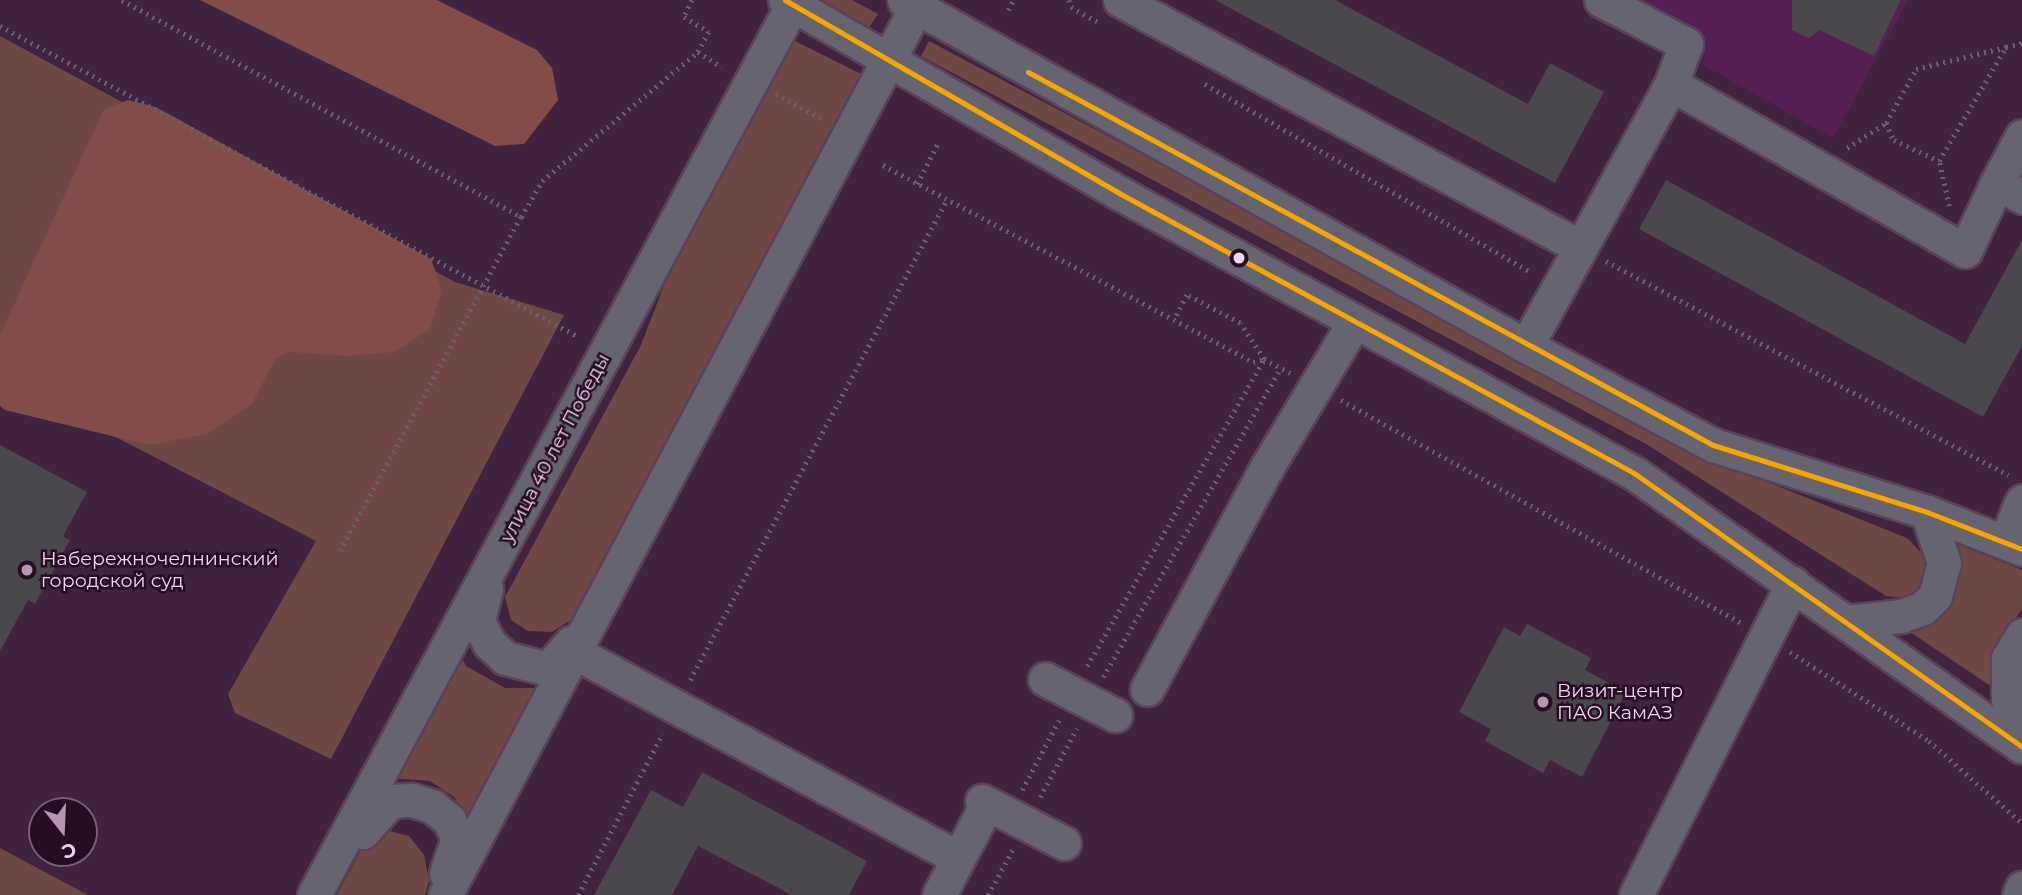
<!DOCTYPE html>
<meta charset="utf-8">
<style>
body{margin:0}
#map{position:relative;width:2022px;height:895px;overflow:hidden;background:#40233f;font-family:Montserrat,sans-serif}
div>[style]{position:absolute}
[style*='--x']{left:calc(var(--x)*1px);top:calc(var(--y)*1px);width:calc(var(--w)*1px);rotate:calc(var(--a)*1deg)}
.built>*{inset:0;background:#561f54}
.green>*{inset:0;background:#6f4745}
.forest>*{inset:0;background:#824c48}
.building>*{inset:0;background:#4a484c}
.path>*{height:4.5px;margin-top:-2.25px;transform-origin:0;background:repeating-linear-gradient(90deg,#6a5f6f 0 2px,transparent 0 7px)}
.roads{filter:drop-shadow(2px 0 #5a4259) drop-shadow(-2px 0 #5a4259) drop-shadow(0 2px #5a4259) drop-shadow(0 -2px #5a4259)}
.minor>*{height:33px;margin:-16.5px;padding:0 16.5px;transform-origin:16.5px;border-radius:16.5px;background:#656470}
.bus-1>*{height:5px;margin:-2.5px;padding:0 2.5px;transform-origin:2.5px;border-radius:2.5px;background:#f7a600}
.dots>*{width:19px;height:19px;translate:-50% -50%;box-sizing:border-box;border:4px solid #250e24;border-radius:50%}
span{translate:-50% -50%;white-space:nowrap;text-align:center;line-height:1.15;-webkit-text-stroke:5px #250e24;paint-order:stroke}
.street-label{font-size:19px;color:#f3d3f0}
.poi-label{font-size:19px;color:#f3d3f0}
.left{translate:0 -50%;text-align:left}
.north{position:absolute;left:28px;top:797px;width:70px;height:70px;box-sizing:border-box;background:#250e24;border:2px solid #775d76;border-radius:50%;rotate:162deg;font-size:19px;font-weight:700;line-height:28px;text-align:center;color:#f3d3f0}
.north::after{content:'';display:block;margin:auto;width:24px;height:32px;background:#b495b2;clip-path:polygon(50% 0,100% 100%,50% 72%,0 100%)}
</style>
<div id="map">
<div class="built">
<i style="clip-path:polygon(1630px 0,1908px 0,1833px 138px,1693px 59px,1703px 41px)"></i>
</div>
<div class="green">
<i style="clip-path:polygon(818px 0,852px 0,878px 14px,869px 28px)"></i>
<i style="clip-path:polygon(0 36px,455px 282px,564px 315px,331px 759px,235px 713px,228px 694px,316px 541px,0 377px)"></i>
<i style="clip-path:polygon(787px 37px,861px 74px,577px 616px,552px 632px,528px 631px,511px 620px,505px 597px,641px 345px,680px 244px)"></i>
<i style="clip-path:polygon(929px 41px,1730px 467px,1907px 538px,1926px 558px,1921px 588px,1906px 598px,1886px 596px,1646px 444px,921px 56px)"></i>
<i style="clip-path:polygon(1956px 544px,2022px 570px,2022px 609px,2009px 628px,1995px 689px,1910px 632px,1932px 622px,1954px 594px,1959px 580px)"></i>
<i style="clip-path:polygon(460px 655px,466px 666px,505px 688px,537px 688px,469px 819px,454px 797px,430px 781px,393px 778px)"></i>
<i style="clip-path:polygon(390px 831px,409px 836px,424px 855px,429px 880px,425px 895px,337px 895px,362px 848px)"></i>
<i style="clip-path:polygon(0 848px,88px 895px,0 895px)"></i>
</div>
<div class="forest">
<i style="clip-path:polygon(200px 0,437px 0,537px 50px,552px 68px,558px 100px,524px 144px,495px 146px)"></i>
<i style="clip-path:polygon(128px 100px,156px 107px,431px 259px,442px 290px,430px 329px,395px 352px,347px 356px,290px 352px,275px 359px,252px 404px,207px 434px,149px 445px,5px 410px,0 406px,0 335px,104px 109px)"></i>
</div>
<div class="building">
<i style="clip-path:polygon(1215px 0,1335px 0,1528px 104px,1550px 63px,1604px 92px,1555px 183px)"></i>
<i style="clip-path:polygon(1792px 0,1901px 0,1874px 56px,1819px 30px,1809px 38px,1792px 30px)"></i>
<i style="clip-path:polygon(1666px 180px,1965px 344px,2022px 240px,2022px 346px,1983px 417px,1639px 229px)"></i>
<i style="clip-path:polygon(0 445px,87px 492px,63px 536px,70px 540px,35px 604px,28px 600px,0 651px)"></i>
<i style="clip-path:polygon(1527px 624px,1591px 658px,1585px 670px,1626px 692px,1582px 777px,1550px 760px,1543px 773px,1485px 741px,1491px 729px,1459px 712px,1504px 627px,1520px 636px)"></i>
<i style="clip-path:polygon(702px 772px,867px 861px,849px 895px,792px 895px,698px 846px,672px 895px,594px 895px,651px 790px,683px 807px)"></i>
</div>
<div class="path">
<i style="--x:122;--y:0;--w:454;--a:28.5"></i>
<i style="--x:521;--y:217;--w:379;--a:118.4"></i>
<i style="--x:692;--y:0;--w:19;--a:115"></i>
<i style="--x:684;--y:17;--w:29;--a:31"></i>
<i style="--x:709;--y:32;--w:23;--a:119"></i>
<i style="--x:698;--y:52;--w:28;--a:32"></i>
<i style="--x:1069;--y:0;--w:7;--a:74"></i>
<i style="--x:1071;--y:7;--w:31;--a:29"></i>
<i style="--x:1008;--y:10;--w:11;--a:-63"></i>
<i style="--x:0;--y:26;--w:657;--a:28.24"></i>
<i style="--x:1205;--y:84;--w:376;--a:30"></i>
<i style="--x:776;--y:94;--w:55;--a:28.4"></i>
<i style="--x:1886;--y:123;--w:62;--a:-60.9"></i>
<i style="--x:1916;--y:69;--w:93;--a:-13.7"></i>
<i style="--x:1847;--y:148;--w:46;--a:-32.7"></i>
<i style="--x:1886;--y:123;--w:19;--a:65"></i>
<i style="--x:1894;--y:140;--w:50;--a:25"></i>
<i style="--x:883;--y:165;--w:419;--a:28"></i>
<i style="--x:1253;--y:362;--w:11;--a:-15"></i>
<i style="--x:1264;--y:359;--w:30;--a:28"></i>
<i style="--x:917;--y:184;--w:48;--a:-62.9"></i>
<i style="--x:1949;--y:206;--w:46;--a:-102.5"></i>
<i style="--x:1939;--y:161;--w:132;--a:-59.6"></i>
<i style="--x:2006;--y:47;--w:16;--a:-14"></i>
<i style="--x:521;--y:217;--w:42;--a:-59.7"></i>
<i style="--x:542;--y:181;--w:202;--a:-39.6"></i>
<i style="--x:1606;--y:261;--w:456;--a:28"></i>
<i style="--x:1341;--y:400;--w:457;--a:29.1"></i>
<i style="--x:1790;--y:652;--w:165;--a:32.6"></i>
<i style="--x:1929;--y:741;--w:124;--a:41.4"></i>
<i style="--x:1087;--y:666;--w:354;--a:-60"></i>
<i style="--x:1264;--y:359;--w:43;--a:-123.7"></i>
<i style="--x:1240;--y:323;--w:60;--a:-152.2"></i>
<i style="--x:1187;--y:295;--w:28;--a:117"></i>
<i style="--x:1103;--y:677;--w:357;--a:-60.1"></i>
<i style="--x:690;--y:680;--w:545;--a:-61.88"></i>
<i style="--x:1022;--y:790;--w:79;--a:-62.1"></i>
<i style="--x:1040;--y:797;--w:78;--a:-61.8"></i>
<i style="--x:578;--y:895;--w:182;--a:-62.4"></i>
<i style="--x:988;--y:895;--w:52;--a:-61.5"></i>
</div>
<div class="roads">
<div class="minor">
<i style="--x:785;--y:0;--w:386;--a:30"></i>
<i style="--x:1119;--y:193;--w:586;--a:28.53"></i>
<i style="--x:1634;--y:473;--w:475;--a:35.2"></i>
<i style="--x:904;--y:0;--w:712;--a:29.09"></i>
<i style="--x:1526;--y:346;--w:212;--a:27.9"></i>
<i style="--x:1713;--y:445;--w:224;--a:17.4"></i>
<i style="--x:1927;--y:512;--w:102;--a:21.3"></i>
<i style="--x:1120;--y:0;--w:522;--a:28.23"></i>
<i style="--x:1601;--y:0;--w:96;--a:27.4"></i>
<i style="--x:1686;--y:44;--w:43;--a:110.6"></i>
<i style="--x:1997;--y:183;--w:53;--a:-62"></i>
<i style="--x:1526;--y:346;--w:299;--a:-61"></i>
<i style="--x:1671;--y:84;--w:338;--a:29.6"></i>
<i style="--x:1965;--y:251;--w:75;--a:-64.8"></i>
<i style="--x:1997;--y:183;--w:29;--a:29"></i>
<i style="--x:2005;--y:542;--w:44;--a:-67.5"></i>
<i style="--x:486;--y:589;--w:33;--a:104"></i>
<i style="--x:478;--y:621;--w:25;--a:63"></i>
<i style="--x:489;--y:643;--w:22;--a:43"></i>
<i style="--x:505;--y:658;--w:44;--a:14.3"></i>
<i style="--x:548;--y:669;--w:35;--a:-49"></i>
<i style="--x:1846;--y:622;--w:55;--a:-6.2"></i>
<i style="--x:1901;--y:616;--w:23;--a:-20"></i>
<i style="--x:1923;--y:608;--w:17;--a:-45"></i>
<i style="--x:1935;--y:596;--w:34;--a:-75"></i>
<i style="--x:1944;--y:563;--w:54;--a:-108.4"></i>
<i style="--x:2022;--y:635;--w:27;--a:121"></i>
<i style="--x:2008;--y:658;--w:41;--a:90"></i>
<i style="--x:2008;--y:699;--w:41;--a:70.3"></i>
<i style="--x:574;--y:652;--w:436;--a:28.2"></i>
<i style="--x:1045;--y:679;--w:79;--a:27.2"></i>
<i style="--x:1147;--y:689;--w:252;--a:-61.6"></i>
<i style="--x:1267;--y:467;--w:168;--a:-58.9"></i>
<i style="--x:982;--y:801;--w:92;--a:27.1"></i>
<i style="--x:363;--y:832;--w:41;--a:-48.9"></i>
<i style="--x:390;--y:801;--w:22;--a:-3"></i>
<i style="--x:412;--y:800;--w:21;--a:17"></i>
<i style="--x:432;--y:806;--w:22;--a:39"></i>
<i style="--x:449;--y:820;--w:20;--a:63"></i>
<i style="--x:458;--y:838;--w:37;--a:109"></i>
<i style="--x:314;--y:895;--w:1016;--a:-61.75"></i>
<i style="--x:445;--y:895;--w:1013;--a:-62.04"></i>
<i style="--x:939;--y:895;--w:103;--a:-62.2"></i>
<i style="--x:1636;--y:895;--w:349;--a:-63.3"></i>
<i style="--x:2019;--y:895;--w:8;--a:-67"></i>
</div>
</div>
<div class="bus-1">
<i style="--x:785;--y:0;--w:386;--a:30"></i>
<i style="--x:1119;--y:193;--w:586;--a:28.53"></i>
<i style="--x:1634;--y:473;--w:475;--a:35.2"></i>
<i style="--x:1028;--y:72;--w:780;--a:28.57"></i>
<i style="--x:1713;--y:445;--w:224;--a:17.4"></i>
<i style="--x:1927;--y:512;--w:102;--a:21.3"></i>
</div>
<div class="dots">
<i style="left:1239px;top:258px;background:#f3d3f0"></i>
<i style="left:27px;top:570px;background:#b495b2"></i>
<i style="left:1543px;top:702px;background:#b495b2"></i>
</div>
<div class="street-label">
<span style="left:555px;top:448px;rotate:-62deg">улица 40 лет Победы</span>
</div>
<div class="poi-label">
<span class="left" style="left:41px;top:570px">Набережночелнинский<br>городской суд</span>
<span class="left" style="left:1557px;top:702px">Визит-центр<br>ПАО КамАЗ</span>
</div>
<div class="north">С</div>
</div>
